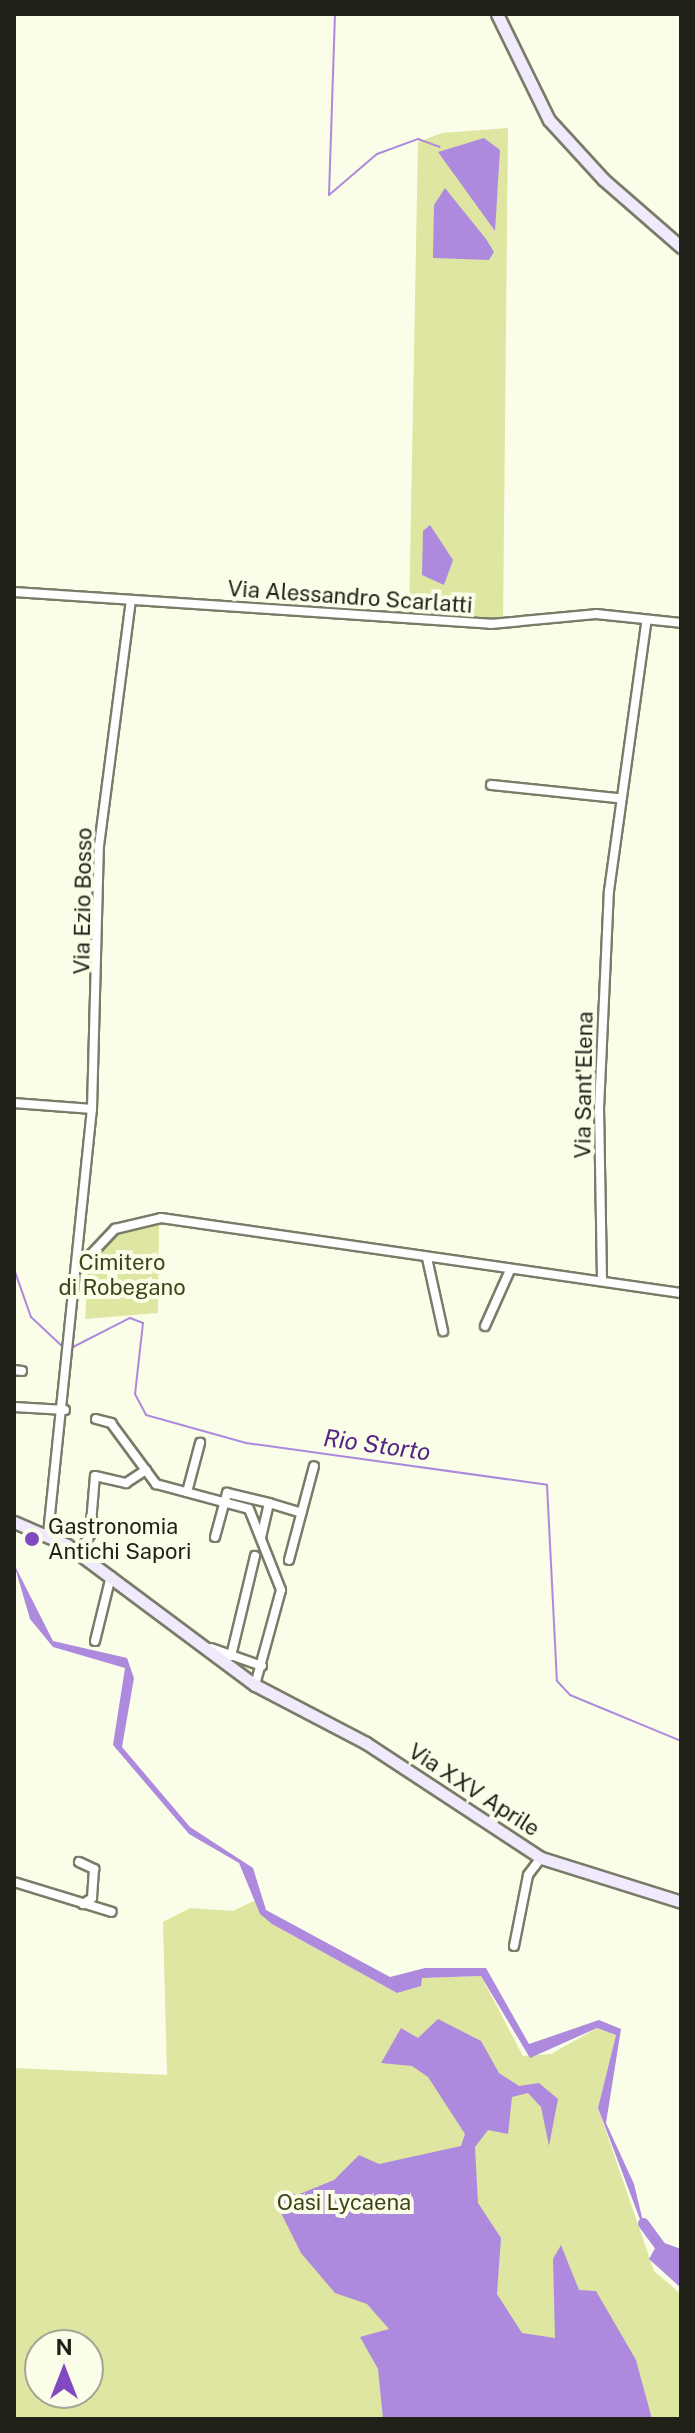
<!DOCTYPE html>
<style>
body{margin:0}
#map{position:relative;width:695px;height:2433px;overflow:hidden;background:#fafde7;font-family:"Public Sans",sans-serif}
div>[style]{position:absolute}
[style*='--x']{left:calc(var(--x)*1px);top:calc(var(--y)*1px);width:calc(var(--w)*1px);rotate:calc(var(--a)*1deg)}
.green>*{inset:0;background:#dee6a2}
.water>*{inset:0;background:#ad8add}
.stream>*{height:2px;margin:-1px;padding:0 1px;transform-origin:1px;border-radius:1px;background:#ad8add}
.river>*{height:11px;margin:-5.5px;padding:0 5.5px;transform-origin:5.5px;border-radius:5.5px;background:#ad8add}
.roads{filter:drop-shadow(2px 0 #797c68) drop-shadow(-2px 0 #797c68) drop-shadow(0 2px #797c68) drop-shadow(0 -2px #797c68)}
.minor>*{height:8px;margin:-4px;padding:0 4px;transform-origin:4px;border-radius:4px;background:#fff}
.secondary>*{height:11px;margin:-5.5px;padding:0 5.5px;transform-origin:5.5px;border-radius:5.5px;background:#f1eafc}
.dots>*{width:22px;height:22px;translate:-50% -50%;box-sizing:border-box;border:4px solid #fafde7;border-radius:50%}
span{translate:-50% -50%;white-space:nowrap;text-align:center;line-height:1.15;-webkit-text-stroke:8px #fafde7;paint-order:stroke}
.street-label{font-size:22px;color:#202119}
.park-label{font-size:22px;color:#3f4219}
.poi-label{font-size:22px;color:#202119}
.left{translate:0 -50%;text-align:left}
.water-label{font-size:24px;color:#552485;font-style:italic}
.frame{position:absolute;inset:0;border:16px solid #202119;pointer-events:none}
.north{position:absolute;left:24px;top:2329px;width:80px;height:80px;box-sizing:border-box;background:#fafde7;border:2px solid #a3a595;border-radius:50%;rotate:0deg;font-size:22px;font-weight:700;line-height:32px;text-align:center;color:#202119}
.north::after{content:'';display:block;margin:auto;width:28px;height:36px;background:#824ac1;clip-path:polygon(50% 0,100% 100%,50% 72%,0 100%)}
</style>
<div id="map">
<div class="green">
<i style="clip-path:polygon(508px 128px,503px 624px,409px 619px,418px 142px,442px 133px)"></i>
<i style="clip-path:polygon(159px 1223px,158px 1313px,85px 1319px,89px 1259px,116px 1235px)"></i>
<i style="clip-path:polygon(evenodd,254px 1901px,272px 1924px,397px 1993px,420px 1986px,422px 1978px,481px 1976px,523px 2056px,551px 2054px,597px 2028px,616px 2035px,598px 2108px,654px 2271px,681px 2294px,681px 2419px,14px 2419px,14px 2068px,167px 2075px,163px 1922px,190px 1908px,233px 1911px,254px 1901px,40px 2345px,88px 2345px,88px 2393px,40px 2393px,40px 2345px)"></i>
</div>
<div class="water">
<i style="clip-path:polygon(484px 138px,500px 150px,495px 231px,438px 152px)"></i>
<i style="clip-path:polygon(445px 188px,486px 239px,494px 252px,489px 260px,433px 258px,434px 205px)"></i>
<i style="clip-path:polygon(430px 525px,453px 560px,444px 585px,422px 575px,423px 531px)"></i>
<i style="clip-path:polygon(14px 1564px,53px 1641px,127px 1658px,134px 1678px,122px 1747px,190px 1827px,253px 1868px,266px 1910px,390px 1977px,425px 1968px,486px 1968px,529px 2044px,599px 2020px,621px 2029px,606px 2123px,634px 2184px,647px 2238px,598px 2108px,616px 2035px,597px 2028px,530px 2058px,481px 1976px,422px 1978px,421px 1986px,397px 1993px,272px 1924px,260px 1914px,239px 1863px,189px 1834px,113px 1745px,125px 1668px,53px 1647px,30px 1619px)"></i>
<i style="clip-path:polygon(438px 2019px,481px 2041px,499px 2073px,519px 2086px,539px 2083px,558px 2099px,549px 2146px,541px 2107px,528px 2093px,512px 2097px,508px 2134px,488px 2130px,475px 2147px,478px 2203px,501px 2238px,497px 2294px,522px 2333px,555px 2338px,553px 2259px,561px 2245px,579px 2290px,596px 2291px,636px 2360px,652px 2419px,383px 2419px,378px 2369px,360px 2337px,389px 2329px,367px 2304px,335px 2293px,301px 2253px,282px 2215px,283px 2190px,297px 2195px,334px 2180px,359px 2155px,379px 2164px,461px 2146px,465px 2134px,428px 2077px,412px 2066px,381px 2063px,401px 2028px,418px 2038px)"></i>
<i style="clip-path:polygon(659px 2241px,681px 2249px,681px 2288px,649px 2259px)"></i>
</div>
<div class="stream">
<i style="--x:335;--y:14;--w:181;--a:91.9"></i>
<i style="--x:329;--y:195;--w:63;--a:-40.5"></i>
<i style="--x:377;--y:154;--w:44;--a:-20.1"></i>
<i style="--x:418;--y:139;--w:23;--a:20"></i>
<i style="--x:14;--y:1269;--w:51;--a:70.5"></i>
<i style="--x:31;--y:1317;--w:42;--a:43.1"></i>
<i style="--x:73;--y:1347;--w:64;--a:-27"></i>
<i style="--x:130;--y:1318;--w:14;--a:21"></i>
<i style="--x:143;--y:1323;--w:71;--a:96.4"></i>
<i style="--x:135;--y:1394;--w:24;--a:62"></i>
<i style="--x:146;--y:1415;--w:104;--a:15.6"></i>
<i style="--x:246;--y:1443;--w:304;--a:7.9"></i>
<i style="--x:547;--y:1485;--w:196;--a:87.1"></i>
<i style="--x:557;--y:1681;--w:19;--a:47"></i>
<i style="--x:570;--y:1695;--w:120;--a:22.5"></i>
</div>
<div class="river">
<i style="--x:643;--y:2223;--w:64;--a:53.8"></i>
</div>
<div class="roads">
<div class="minor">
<i style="--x:14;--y:592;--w:478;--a:3.8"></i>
<i style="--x:491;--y:624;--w:105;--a:-5.4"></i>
<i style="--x:596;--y:614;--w:85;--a:6"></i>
<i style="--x:491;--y:785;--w:127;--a:5.9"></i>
<i style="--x:14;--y:1103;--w:78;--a:4.4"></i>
<i style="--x:427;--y:1258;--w:75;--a:77.6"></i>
<i style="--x:78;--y:1268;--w:54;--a:-46.5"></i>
<i style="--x:115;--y:1229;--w:47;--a:-13.4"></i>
<i style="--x:161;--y:1218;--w:525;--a:8.21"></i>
<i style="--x:602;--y:1279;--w:170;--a:-91"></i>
<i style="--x:599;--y:1109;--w:218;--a:-87.4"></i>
<i style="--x:609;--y:891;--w:270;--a:-82.1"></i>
<i style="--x:485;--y:1326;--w:61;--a:-65.9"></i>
<i style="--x:14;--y:1370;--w:8;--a:7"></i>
<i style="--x:14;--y:1407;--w:51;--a:3.4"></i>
<i style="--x:96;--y:1419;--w:16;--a:15"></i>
<i style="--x:111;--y:1423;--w:76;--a:53.6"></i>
<i style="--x:156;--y:1484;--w:96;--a:15"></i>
<i style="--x:249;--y:1509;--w:87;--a:68.4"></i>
<i style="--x:281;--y:1590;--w:98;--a:105.3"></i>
<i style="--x:187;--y:1492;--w:51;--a:-75.1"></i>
<i style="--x:269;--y:1503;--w:34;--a:17"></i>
<i style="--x:48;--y:1534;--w:427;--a:-84.1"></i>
<i style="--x:92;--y:1109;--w:263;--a:-88.5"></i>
<i style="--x:99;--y:846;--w:248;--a:-82.6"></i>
<i style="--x:215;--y:1537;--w:46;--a:-74.7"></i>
<i style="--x:227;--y:1493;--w:43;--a:13.4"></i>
<i style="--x:269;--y:1503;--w:35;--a:103"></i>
<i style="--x:79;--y:1553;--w:21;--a:-59"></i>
<i style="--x:90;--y:1535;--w:59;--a:-85.2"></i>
<i style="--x:95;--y:1476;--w:32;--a:13"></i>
<i style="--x:126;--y:1483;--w:24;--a:-33"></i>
<i style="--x:289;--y:1560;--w:97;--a:-75.1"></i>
<i style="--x:95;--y:1641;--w:67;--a:-76.2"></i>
<i style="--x:211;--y:1648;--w:54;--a:19.4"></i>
<i style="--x:231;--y:1656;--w:103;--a:-76.5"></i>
<i style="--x:79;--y:1862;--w:17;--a:25"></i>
<i style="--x:94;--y:1869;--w:29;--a:94"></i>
<i style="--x:92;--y:1898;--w:11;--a:146"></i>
<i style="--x:14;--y:1882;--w:102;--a:17"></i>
<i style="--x:514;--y:1946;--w:72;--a:-78.8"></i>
<i style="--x:528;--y:1875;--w:21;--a:-53"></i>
</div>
<div class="secondary">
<i style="--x:497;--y:14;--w:118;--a:63.9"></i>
<i style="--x:549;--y:120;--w:81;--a:47.5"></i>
<i style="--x:604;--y:180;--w:102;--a:41"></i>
<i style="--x:14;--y:1522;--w:58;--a:23.5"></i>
<i style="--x:67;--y:1545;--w:234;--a:36.7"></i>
<i style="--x:255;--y:1685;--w:125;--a:27.6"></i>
<i style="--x:366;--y:1743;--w:209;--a:33.3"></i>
<i style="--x:541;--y:1858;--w:147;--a:17.4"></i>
</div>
</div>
<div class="dots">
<i style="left:32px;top:1539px;background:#824ac1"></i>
</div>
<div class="street-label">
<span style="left:350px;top:597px;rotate:4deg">Via Alessandro Scarlatti</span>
<span style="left:83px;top:901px;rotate:-89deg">Via Ezio Bosso</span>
<span style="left:584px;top:1085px;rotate:-89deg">Via Sant'Elena</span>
<span style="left:474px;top:1790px;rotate:33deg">Via XXV Aprile</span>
</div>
<div class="park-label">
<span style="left:122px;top:1275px">Cimitero<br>di Robegano</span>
<span style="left:344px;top:2203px">Oasi Lycaena</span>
</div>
<div class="poi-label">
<span class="left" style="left:48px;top:1539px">Gastronomia<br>Antichi Sapori</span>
</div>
<div class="water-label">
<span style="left:377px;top:1445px;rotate:8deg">Rio Storto</span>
</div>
<div class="frame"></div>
<div class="north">N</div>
</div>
